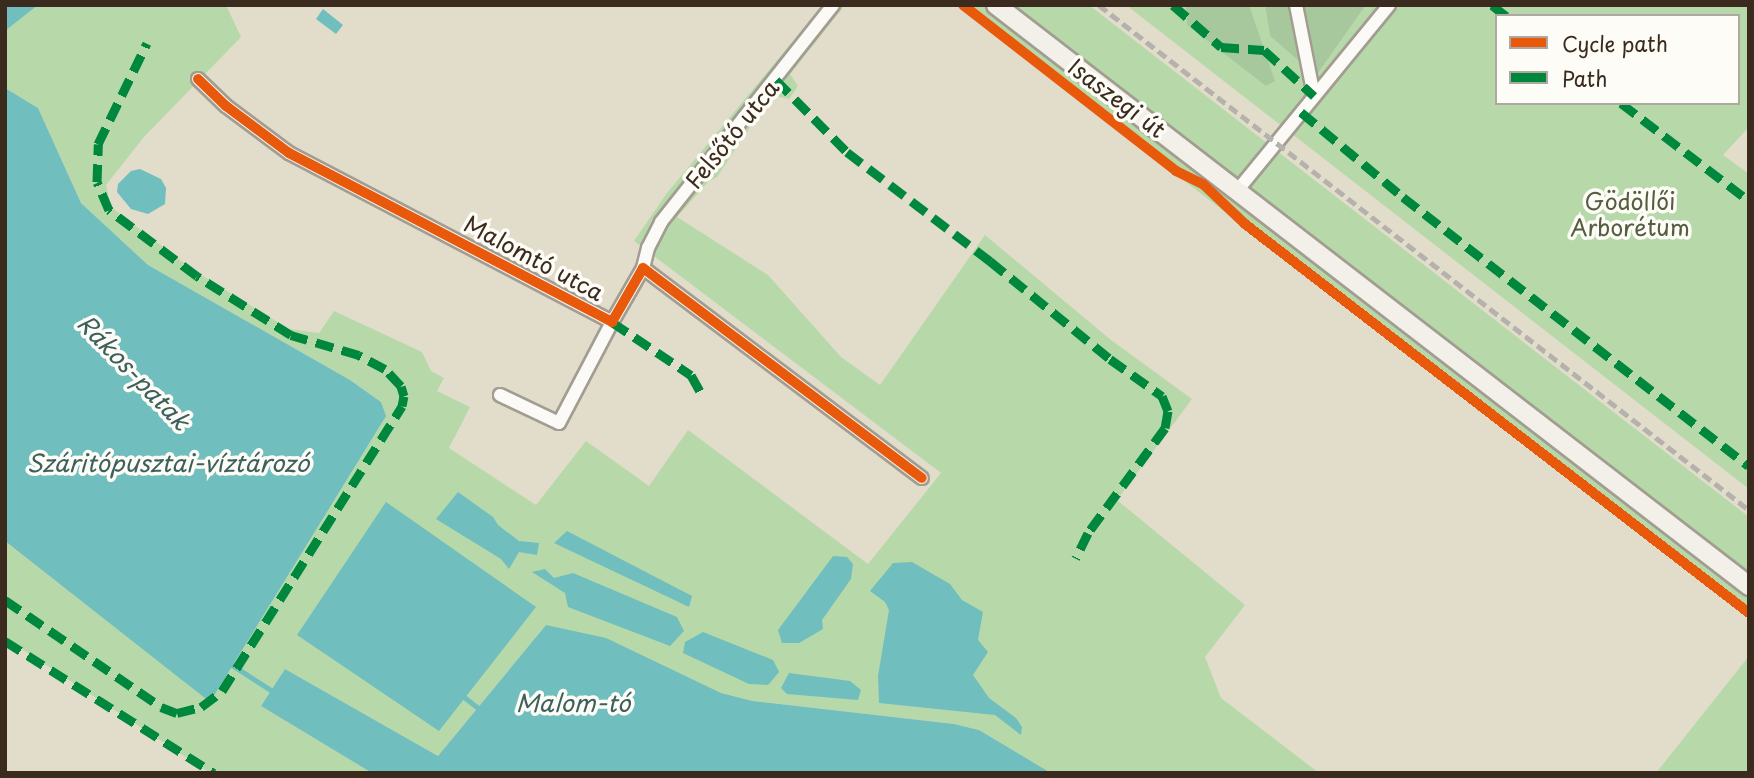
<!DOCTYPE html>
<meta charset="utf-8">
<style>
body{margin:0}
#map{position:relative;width:1754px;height:778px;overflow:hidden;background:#e2ddcb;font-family:"Playpen Sans",sans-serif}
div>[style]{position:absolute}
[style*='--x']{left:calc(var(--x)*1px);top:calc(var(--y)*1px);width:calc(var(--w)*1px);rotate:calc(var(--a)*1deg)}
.green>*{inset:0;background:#b7d9a9}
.forest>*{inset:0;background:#a7c89d}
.water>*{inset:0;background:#70bebe}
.stream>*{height:4.5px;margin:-2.25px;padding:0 2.25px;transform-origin:2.25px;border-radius:2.25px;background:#70bebe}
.roads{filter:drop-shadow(2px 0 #a29d91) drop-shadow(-2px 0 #a29d91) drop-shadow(0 2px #a29d91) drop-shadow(0 -2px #a29d91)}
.street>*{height:12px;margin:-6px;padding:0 6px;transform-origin:6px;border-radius:6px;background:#fbfaf7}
.secondary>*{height:18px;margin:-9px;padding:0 9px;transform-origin:9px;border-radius:9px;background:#f2f0e9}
.rail>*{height:4.5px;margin-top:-2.25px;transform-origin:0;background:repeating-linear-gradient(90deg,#b5b2ae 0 10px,transparent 0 15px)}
.quiet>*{height:9px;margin-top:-4.5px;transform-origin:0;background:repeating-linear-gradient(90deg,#00873e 0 18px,transparent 0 27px)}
.cycleway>*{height:10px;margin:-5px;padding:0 5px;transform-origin:5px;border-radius:5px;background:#e8590c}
span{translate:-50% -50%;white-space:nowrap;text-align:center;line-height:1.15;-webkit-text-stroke:7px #fdfcf7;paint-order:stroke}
.street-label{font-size:23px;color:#3b2a1e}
.park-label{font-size:23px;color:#555d3f}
.water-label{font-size:24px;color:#3d605c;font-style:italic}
.frame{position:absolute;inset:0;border:7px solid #3b2a1e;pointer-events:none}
.legend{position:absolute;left:1495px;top:14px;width:245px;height:91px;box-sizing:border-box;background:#fdfcf7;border:2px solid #afa8a0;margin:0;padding:9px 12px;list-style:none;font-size:21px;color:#3b2a1e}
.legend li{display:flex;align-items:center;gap:14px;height:35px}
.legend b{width:35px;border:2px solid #afa8a0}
</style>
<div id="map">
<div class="green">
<i style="clip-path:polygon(38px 5px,226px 5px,241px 37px,144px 137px,106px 185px,111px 207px,193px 270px,289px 329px,319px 333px,334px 311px,422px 352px,431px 371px,444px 378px,437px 391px,470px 407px,449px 448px,536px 505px,586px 441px,649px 486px,688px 430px,868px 564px,941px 473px,634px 241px,667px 193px,823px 5px,845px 5px,790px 74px,798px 86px,789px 99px,771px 95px,717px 177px,708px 182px,677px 217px,768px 275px,841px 357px,880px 385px,985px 235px,1111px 340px,1192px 399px,1117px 500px,1245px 605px,1205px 657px,1221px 698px,1319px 773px,1051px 773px,979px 730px,954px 724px,754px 701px,721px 693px,546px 625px,438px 756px,285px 669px,261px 706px,372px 773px,210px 773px,5px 638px,5px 541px,210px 701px,385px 416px,381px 402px,350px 380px,148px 265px,81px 203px,38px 108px,5px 88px,5px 31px)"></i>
<i style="clip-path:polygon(957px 5px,1089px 5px,1749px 517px,1749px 617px)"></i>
<i style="clip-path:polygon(evenodd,1126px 5px,1186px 5px,1187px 25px,1256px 31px,1249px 5px,1265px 5px,1270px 36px,1316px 76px,1366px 5px,1749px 5px,1749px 127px,1723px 155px,1749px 174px,1749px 489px,1126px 5px,1497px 16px,1738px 16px,1738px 103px,1497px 103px,1497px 16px)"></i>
<i style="clip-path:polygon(1749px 656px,1749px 773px,1656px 773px)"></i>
</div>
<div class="forest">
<i style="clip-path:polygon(1186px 5px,1249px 5px,1275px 81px,1266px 86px,1187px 25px)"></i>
<i style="clip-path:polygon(1265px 5px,1366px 5px,1316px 76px,1270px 36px)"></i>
</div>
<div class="water">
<i style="clip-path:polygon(5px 5px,38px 5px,5px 31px)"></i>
<i style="clip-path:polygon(323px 9px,343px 25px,336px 34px,316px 19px)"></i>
<i style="clip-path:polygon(5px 88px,38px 108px,81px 203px,148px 265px,350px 380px,381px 402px,386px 416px,210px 702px,5px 541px)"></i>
<i style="clip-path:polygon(140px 169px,161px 179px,166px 188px,165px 204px,148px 214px,131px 209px,117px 192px,118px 184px,131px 171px)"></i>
<i style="clip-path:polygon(458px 492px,493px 517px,498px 525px,519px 541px,539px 543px,537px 555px,519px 552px,509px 569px,501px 559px,436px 519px)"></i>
<i style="clip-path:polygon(386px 502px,536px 607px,439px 731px,297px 635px)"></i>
<i style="clip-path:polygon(567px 531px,692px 596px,689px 607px,554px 543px)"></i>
<i style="clip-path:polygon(833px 556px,847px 557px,853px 564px,851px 579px,822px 620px,823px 629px,799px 643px,782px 643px,778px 630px)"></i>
<i style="clip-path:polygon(912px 562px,950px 584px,962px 600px,983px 612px,978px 640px,988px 652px,973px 675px,989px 698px,1016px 718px,1022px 727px,1021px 735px,995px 715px,879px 703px,878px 676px,889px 610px,885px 602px,870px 591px,893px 563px)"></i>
<i style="clip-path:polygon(545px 569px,554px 578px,573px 573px,677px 617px,684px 631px,670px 646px,568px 607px,565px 593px,532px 572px)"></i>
<i style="clip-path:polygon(546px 625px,606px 638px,721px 693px,753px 701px,954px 724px,979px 730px,1051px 773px,372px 773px,261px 706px,285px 669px,438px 756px)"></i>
<i style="clip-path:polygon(703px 632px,773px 660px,779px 672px,768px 685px,749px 684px,683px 653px,685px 642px)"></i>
<i style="clip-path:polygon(789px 673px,850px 681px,861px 690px,858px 700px,787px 694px,781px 688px)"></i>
</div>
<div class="stream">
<i style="--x:232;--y:665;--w:46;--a:32.7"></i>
<i style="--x:463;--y:696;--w:23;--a:38"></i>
</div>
<div class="roads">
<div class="street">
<i style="--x:1296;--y:5;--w:93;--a:78.8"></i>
<i style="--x:198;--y:79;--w:39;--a:44"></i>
<i style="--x:226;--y:106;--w:79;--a:36.7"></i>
<i style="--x:289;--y:153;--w:365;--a:27.6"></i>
<i style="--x:612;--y:322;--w:62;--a:-60.1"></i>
<i style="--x:643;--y:268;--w:349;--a:37"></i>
<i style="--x:1237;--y:191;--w:240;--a:-50.7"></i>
<i style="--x:643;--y:268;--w:21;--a:-76"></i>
<i style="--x:648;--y:248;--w:29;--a:-63"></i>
<i style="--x:661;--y:222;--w:277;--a:-51.6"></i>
<i style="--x:500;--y:395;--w:65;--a:25.4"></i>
<i style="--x:559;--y:423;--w:114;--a:-62.3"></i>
</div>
<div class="secondary">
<i style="--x:996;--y:5;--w:951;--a:37.65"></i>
</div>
</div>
<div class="rail">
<i style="--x:1099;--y:5;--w:823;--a:37.84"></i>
</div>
<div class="quiet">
<i style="--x:1173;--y:5;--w:64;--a:41.2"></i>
<i style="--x:1221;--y:47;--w:43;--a:4"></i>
<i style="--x:1264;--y:50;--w:68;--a:42.6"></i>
<i style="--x:1492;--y:5;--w:18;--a:38"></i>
<i style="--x:776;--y:80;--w:101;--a:45.4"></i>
<i style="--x:847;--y:152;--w:180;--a:37.3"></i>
<i style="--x:990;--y:261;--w:155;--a:39.2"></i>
<i style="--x:1110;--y:359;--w:64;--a:35.4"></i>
<i style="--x:1162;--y:396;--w:16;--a:68"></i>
<i style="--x:1168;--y:411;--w:17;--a:100"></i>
<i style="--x:1165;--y:428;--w:130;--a:126.3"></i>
<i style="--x:1088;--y:533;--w:28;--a:116"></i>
<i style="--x:1621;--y:103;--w:161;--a:37.4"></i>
<i style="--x:1301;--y:112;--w:133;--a:39.8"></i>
<i style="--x:1403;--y:197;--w:438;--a:37.9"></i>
<i style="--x:612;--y:322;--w:95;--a:33.9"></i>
<i style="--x:691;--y:375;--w:26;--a:61"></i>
<i style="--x:5;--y:600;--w:189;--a:34.4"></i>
<i style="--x:161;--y:707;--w:17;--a:21"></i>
<i style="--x:177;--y:713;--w:25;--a:-14"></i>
<i style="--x:201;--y:707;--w:26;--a:-37"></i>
<i style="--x:222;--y:691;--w:337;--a:-57.7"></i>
<i style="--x:402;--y:406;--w:10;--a:-79"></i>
<i style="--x:404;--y:396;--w:10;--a:-107"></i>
<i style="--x:401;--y:386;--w:23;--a:-133"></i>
<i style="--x:385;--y:369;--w:30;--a:-152"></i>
<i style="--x:359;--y:355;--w:71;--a:-163.6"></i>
<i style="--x:291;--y:335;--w:111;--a:-147.9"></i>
<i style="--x:197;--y:276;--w:110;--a:-143.1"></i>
<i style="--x:109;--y:210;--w:30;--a:-113"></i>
<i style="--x:97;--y:182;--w:38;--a:-88"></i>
<i style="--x:98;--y:144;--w:112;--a:-64.1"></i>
<i style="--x:5;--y:641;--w:247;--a:32.3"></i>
</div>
<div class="cycleway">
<i style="--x:963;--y:5;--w:270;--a:37.9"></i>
<i style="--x:1176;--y:171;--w:30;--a:26"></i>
<i style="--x:1203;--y:184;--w:58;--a:43.6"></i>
<i style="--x:1245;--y:224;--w:637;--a:37.66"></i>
<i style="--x:198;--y:79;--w:39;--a:44"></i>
<i style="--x:226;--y:106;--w:79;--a:36.7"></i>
<i style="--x:289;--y:153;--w:365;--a:27.6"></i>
<i style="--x:612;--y:322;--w:62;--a:-60.1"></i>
<i style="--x:643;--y:268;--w:349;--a:37"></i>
</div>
<div class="street-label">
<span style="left:1117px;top:98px;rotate:37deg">Isaszegi út</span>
<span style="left:732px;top:134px;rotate:-51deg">Felsőtó utca</span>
<span style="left:534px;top:258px;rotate:28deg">Malomtó utca</span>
</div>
<div class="park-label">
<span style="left:1630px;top:214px">Gödöllői<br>Arborétum</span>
</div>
<div class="water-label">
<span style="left:134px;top:372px;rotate:46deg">Rákos-patak</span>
<span style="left:168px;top:463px">Száritópusztai-víztározó</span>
<span style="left:573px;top:703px">Malom-tó</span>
</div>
<div class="frame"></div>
<ul class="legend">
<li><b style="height:9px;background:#e8590c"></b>Cycle path</li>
<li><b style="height:9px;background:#00873e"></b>Path</li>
</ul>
</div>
